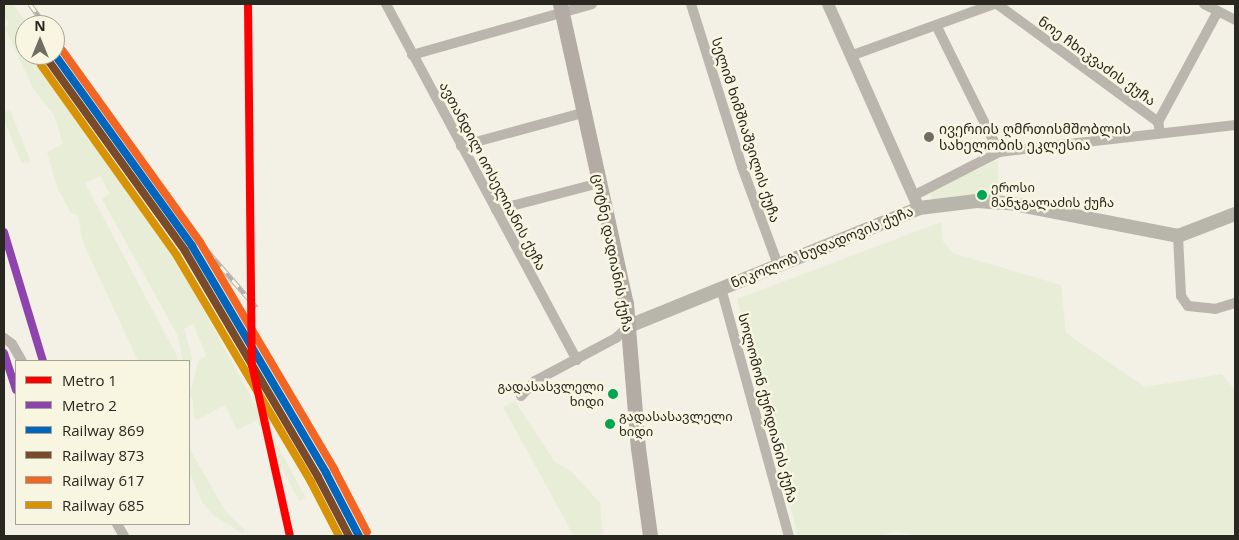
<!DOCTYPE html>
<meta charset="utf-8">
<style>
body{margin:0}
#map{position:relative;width:1239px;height:540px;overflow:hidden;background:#f3f1e6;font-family:"Open Sans","Noto Sans Georgian",sans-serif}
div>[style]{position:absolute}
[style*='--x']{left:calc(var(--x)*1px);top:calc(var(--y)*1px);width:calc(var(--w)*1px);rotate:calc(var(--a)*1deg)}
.green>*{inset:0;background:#e7edd7}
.minor>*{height:10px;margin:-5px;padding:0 5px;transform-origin:5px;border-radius:5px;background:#bab6ae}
.tertiary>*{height:12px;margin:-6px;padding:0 6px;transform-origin:6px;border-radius:6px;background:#bab6ae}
.secondary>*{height:14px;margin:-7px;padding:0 7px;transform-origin:7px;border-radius:7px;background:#b8b5ab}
.primary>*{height:15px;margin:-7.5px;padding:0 7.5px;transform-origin:7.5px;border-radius:7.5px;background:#b2aca4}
.rail>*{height:5px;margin-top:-2.5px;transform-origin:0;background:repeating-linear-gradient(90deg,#f8f5e1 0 9px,#b2afa8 0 18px);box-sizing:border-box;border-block:1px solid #b2afa8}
.rail-1>*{height:8px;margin:-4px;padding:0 4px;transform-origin:4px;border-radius:4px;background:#0065bd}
.rail-2>*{height:8px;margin:-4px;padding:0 4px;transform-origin:4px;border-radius:4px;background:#7a4b2a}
.rail-3>*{height:8px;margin:-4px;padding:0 4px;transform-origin:4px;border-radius:4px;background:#f26522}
.rail-4>*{height:8px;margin:-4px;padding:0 4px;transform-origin:4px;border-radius:4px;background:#d89305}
.metro-1>*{height:8px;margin:-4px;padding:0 4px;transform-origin:4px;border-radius:4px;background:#f00}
.metro-2>*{height:8px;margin:-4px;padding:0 4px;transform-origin:4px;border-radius:4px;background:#8e44ad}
.dots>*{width:14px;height:14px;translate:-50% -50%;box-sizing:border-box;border:2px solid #f8f5e1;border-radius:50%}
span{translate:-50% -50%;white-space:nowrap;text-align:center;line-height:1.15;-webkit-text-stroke:5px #f8f5e1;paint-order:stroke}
.bus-label{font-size:13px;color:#282720}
.left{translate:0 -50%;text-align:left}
.right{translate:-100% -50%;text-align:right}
.street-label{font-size:14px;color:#282720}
.poi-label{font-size:14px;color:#282720}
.frame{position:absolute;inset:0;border:5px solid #282720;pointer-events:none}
.legend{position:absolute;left:15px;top:360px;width:175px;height:165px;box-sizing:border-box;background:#f8f5e1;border:1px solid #a5a394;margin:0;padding:6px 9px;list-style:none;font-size:15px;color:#282720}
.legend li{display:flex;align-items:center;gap:10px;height:25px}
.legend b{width:25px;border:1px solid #a5a394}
.north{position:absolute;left:15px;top:15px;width:50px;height:50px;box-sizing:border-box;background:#f8f5e1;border:1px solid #a5a394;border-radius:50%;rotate:0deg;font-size:14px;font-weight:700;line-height:20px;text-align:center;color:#282720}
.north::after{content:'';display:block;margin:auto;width:18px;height:22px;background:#6f6e65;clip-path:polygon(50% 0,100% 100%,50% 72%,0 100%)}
</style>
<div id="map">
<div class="green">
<i style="clip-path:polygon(4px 4px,13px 4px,28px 25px,25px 25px,25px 55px,48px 55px,93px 118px,86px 127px,115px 175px,128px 171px,306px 498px,299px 501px,257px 420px,237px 430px,225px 405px,197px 420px,194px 417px,193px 401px,190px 395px,199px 359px,206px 357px,204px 350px,193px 324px,184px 329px,192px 357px,189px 378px,189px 361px,183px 361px,178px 336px,102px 199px,110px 194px,100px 176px,85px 183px,177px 356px,177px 361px,138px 361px,82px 240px,78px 215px,71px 213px,57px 187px,47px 152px,63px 144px,54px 115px,34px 90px,5px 28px,9px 24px,4px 17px)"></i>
<i style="clip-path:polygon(10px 110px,31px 162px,22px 163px,4px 121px,4px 112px)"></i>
<i style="clip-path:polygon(998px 160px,998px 197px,932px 203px,930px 191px)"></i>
<i style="clip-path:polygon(941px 222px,943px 241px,953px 253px,1061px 285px,1066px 333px,1145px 387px,1222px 374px,1235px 390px,1235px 536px,921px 536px,895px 532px,876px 536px,798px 536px,737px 299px)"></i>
<i style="clip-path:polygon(515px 401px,555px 462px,572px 472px,600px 503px,603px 536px,574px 536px,503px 407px)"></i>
<i style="clip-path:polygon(189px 448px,226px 512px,245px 530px,242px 533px,214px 516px,202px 502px,189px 471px)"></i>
</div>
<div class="minor">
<i style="--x:386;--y:4;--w:404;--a:61.8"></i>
<i style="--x:691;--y:4;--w:171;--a:72.6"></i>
<i style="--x:742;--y:167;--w:104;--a:69.8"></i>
<i style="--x:997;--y:4;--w:200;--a:36.2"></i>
<i style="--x:1204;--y:4;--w:35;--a:27"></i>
<i style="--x:936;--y:25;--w:142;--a:63.6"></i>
<i style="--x:412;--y:55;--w:187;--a:-15.8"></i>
<i style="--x:853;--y:55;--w:150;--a:-19.9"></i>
<i style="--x:1159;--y:127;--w:5;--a:-101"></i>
<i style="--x:1158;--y:122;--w:126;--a:-61.6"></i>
<i style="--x:461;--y:146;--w:130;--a:-15.2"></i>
<i style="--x:915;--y:195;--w:94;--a:-27.1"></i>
<i style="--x:999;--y:152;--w:238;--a:-6.5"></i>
<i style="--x:496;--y:210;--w:107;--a:-14.6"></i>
<i style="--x:1178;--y:236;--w:60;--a:87.1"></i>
<i style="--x:1181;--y:296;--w:12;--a:55"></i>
<i style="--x:1188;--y:306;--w:27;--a:6"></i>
<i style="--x:1215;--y:309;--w:21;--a:-17"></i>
<i style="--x:721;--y:288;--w:257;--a:74.7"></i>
<i style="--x:4;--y:338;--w:10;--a:37"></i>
<i style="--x:12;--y:344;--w:20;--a:60"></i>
<i style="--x:521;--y:396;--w:21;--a:-47"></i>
<i style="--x:535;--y:381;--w:92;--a:-28"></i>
<i style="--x:616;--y:338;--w:18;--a:-43"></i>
<i style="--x:117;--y:524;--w:14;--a:60"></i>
</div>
<div class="tertiary">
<i style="--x:828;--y:4;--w:223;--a:66"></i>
</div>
<div class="secondary">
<i style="--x:629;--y:326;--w:313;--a:-22.1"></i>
<i style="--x:919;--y:208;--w:58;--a:-6.9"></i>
<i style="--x:977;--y:201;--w:32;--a:4"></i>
<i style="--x:1009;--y:203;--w:172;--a:11"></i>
<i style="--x:1178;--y:236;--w:61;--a:-21.1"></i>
</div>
<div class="primary">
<i style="--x:560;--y:4;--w:306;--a:77.6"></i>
<i style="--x:626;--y:303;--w:145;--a:85.3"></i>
<i style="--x:638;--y:448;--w:89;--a:82.2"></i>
</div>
<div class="rail">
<i style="--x:30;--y:4;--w:26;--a:54"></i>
<i style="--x:55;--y:39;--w:245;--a:54.6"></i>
<i style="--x:197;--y:239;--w:91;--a:49"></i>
</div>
<div class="rail-1">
<i style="--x:55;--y:55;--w:235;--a:54.3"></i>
<i style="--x:192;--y:246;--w:264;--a:59.4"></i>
<i style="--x:326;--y:473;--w:71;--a:62.4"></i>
</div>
<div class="rail-2">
<i style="--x:48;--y:60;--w:235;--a:54.3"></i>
<i style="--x:185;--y:251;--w:262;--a:59.5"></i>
<i style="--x:318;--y:477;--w:67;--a:62.3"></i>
</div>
<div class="rail-3">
<i style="--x:62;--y:50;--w:236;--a:54.3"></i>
<i style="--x:200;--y:242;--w:264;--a:59.4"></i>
<i style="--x:334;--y:469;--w:71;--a:62.4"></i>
</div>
<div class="rail-4">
<i style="--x:41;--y:65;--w:234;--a:54.5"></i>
<i style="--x:177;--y:256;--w:263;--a:59.3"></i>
<i style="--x:311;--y:482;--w:61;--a:62.6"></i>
</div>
<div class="metro-1">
<i style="--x:248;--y:4;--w:361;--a:89.4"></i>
<i style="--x:252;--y:365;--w:175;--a:77.5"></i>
</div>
<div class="metro-2">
<i style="--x:4;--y:232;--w:135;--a:73.2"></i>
<i style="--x:4;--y:353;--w:39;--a:72"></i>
</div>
<div class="dots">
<i style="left:929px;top:137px;background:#6f6e65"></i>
<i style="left:982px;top:195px;background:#00a651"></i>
<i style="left:613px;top:394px;background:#00a651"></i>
<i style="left:610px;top:424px;background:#00a651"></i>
</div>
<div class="bus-label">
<span class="left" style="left:991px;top:195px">ეროსი<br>მანჯგალაძის ქუჩა</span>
<span class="right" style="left:604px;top:394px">გადასასვლელი<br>ხიდი</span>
<span class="left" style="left:619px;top:424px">გადასასავლელი<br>ხიდი</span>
</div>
<div class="street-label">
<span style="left:1097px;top:61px;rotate:36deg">ნოე ჩხიკვაძის ქუჩა</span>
<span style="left:746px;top:130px;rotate:72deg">სელიმ ხიმშიაშვილის ქუჩა</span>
<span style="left:493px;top:176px;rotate:62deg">ავთანდილ იოსელიანის ქუჩა</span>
<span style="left:822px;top:247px;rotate:-22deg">ნიკოლოზ ხუდადოვის ქუჩა</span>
<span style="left:613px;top:253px;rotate:79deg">ცოტნე დადიანის ქუჩა</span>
<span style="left:768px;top:408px;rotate:75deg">სოლომონ ქურდიანის ქუჩა</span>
</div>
<div class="poi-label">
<span class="left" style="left:939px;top:137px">ივერიის ღმრთისმშობლის<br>სახელობის ეკლესია</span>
</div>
<div class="frame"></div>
<ul class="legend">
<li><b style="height:6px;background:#f00"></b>Metro 1</li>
<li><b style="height:6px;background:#8e44ad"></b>Metro 2</li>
<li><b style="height:6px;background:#0065bd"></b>Railway 869</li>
<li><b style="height:6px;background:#7a4b2a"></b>Railway 873</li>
<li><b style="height:6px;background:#f26522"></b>Railway 617</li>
<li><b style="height:6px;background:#d89305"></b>Railway 685</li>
</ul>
<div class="north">N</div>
</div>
